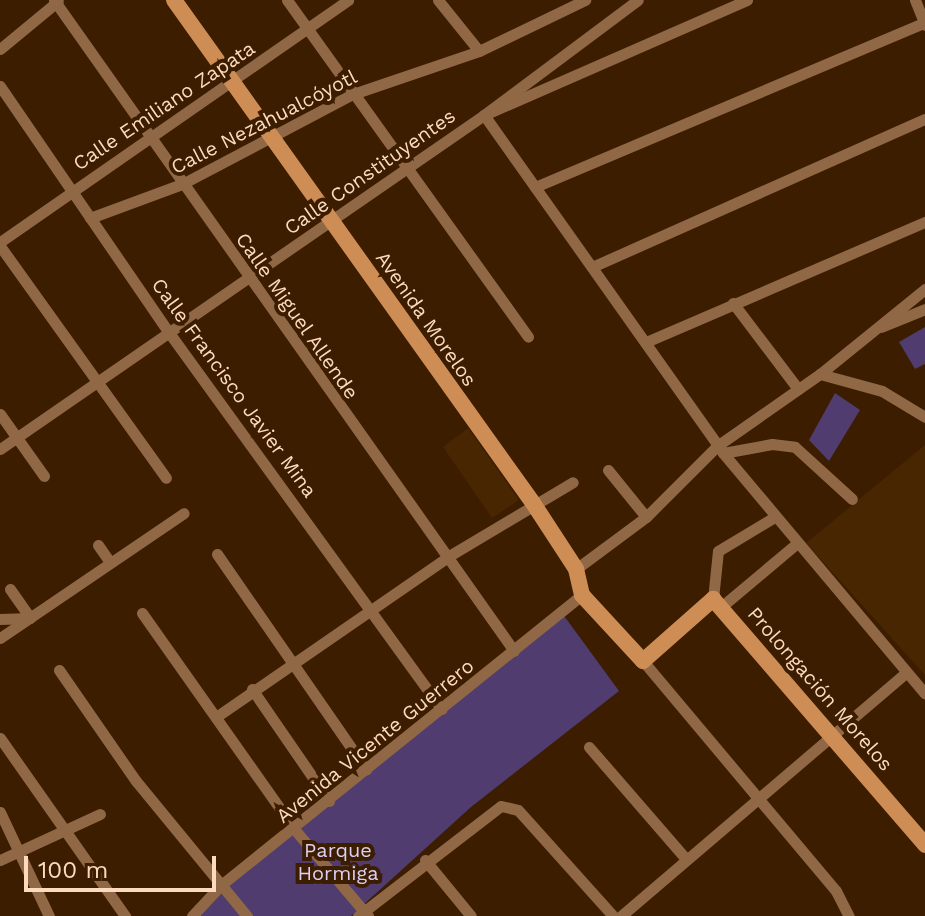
<!DOCTYPE html>
<meta charset="utf-8">
<style>
body{margin:0}
#map{position:relative;width:925px;height:916px;overflow:hidden;background:#3c1d00;font-family:"Work Sans",sans-serif}
div>[style]{position:absolute}
[style*='--x']{left:calc(var(--x)*1px);top:calc(var(--y)*1px);width:calc(var(--w)*1px);rotate:calc(var(--a)*1deg)}
.built>*{inset:0;background:#482601}
.green>*{inset:0;background:#503c6e}
.minor>*{height:11px;margin:-5.5px;padding:0 5.5px;transform-origin:5.5px;border-radius:5.5px;background:#916846}
.secondary>*{height:16px;margin:-8px;padding:0 8px;transform-origin:8px;border-radius:8px;background:#ce8d55}
span{translate:-50% -50%;white-space:nowrap;text-align:center;line-height:1.15;-webkit-text-stroke:8px #3c1d00;paint-order:stroke}
.street-label{font-size:20px;color:#fcdabe}
.park-label{font-size:20px;color:#dbcff3}
.scale{position:absolute;left:24px;top:856px;width:192px;height:36px;box-sizing:border-box;border:4px solid #fcdabe;border-top:0;padding-left:10px;font-size:24px;line-height:28px;white-space:nowrap;color:#fcdabe;-webkit-text-stroke:6px #3c1d00;paint-order:stroke}
</style>
<div id="map">
<div class="built">
<i style="clip-path:polygon(468px 428px,519px 500px,492px 518px,443px 447px)"></i>
<i style="clip-path:polygon(925px 445px,925px 675px,806px 543px)"></i>
</div>
<div class="green">
<i style="clip-path:polygon(925px 327px,925px 364px,915px 369px,899px 342px)"></i>
<i style="clip-path:polygon(835px 393px,860px 410px,829px 461px,809px 440px)"></i>
<i style="clip-path:polygon(562px 613px,619px 691px,471px 807px,351px 916px,192px 916px)"></i>
</div>
<div class="minor">
<i style="--x:54;--y:0;--w:797;--a:54.75"></i>
<i style="--x:287;--y:0;--w:414;--a:54.4"></i>
<i style="--x:438;--y:0;--w:65;--a:51.2"></i>
<i style="--x:747;--y:0;--w:287;--a:156.4"></i>
<i style="--x:484;--y:115;--w:414;--a:54.7"></i>
<i style="--x:723;--y:453;--w:314;--a:50"></i>
<i style="--x:915;--y:0;--w:27;--a:68"></i>
<i style="--x:0;--y:49;--w:75;--a:-39.6"></i>
<i style="--x:0;--y:86;--w:301;--a:55.6"></i>
<i style="--x:170;--y:334;--w:463;--a:54.1"></i>
<i style="--x:535;--y:187;--w:422;--a:-22.9"></i>
<i style="--x:90;--y:218;--w:98;--a:-20.3"></i>
<i style="--x:182;--y:184;--w:193;--a:-27.8"></i>
<i style="--x:353;--y:94;--w:133;--a:-18.8"></i>
<i style="--x:479;--y:51;--w:118;--a:-25.7"></i>
<i style="--x:0;--y:242;--w:424;--a:-34.8"></i>
<i style="--x:0;--y:246;--w:285;--a:54.4"></i>
<i style="--x:592;--y:267;--w:364;--a:-24"></i>
<i style="--x:733;--y:303;--w:108;--a:52.9"></i>
<i style="--x:881;--y:327;--w:48;--a:-22.2"></i>
<i style="--x:646;--y:342;--w:304;--a:-23.3"></i>
<i style="--x:820;--y:374;--w:64;--a:15.3"></i>
<i style="--x:882;--y:391;--w:50;--a:31.2"></i>
<i style="--x:0;--y:414;--w:76;--a:54.6"></i>
<i style="--x:0;--y:449;--w:588;--a:-34.61"></i>
<i style="--x:484;--y:115;--w:192;--a:-36.8"></i>
<i style="--x:723;--y:453;--w:50;--a:-10.4"></i>
<i style="--x:772;--y:444;--w:23;--a:7"></i>
<i style="--x:795;--y:447;--w:77;--a:42.4"></i>
<i style="--x:608;--y:470;--w:60;--a:51"></i>
<i style="--x:98;--y:545;--w:19;--a:55"></i>
<i style="--x:217;--y:554;--w:262;--a:55.3"></i>
<i style="--x:576;--y:569;--w:87;--a:-36.6"></i>
<i style="--x:646;--y:517;--w:100;--a:-45"></i>
<i style="--x:717;--y:446;--w:126;--a:-35"></i>
<i style="--x:820;--y:374;--w:135;--a:-39"></i>
<i style="--x:10;--y:589;--w:35;--a:55"></i>
<i style="--x:713;--y:599;--w:48;--a:-84.1"></i>
<i style="--x:718;--y:551;--w:64;--a:-31"></i>
<i style="--x:721;--y:607;--w:97;--a:-40"></i>
<i style="--x:142;--y:613;--w:266;--a:54.8"></i>
<i style="--x:295;--y:830;--w:113;--a:49.7"></i>
<i style="--x:0;--y:619;--w:30;--a:-2"></i>
<i style="--x:0;--y:638;--w:222;--a:-34.2"></i>
<i style="--x:643;--y:661;--w:300;--a:50"></i>
<i style="--x:836;--y:891;--w:28;--a:63"></i>
<i style="--x:59;--y:670;--w:135;--a:55.3"></i>
<i style="--x:136;--y:781;--w:175;--a:50.6"></i>
<i style="--x:252;--y:689;--w:136;--a:55.5"></i>
<i style="--x:216;--y:717;--w:283;--a:-34.6"></i>
<i style="--x:449;--y:556;--w:144;--a:-30.8"></i>
<i style="--x:0;--y:738;--w:218;--a:54.9"></i>
<i style="--x:589;--y:747;--w:148;--a:49.1"></i>
<i style="--x:0;--y:812;--w:115;--a:64.8"></i>
<i style="--x:0;--y:860;--w:110;--a:-24.7"></i>
<i style="--x:425;--y:860;--w:72;--a:50.6"></i>
<i style="--x:192;--y:916;--w:42;--a:-46.9"></i>
<i style="--x:221;--y:885;--w:463;--a:-38.8"></i>
<i style="--x:358;--y:916;--w:180;--a:-37.6"></i>
<i style="--x:501;--y:806;--w:17;--a:13"></i>
<i style="--x:518;--y:810;--w:142;--a:48.1"></i>
<i style="--x:621;--y:916;--w:375;--a:-40.5"></i>
</div>
<div class="secondary">
<i style="--x:174;--y:0;--w:618;--a:54.48"></i>
<i style="--x:533;--y:503;--w:79;--a:56.9"></i>
<i style="--x:576;--y:569;--w:27;--a:77"></i>
<i style="--x:582;--y:595;--w:90;--a:47.3"></i>
<i style="--x:643;--y:661;--w:94;--a:-41.5"></i>
<i style="--x:713;--y:599;--w:325;--a:49.2"></i>
</div>
<div class="street-label">
<span style="left:164px;top:106px;rotate:-34deg">Calle Emiliano Zapata</span>
<span style="left:264px;top:122px;rotate:-27deg">Calle Nezahualcóyotl</span>
<span style="left:370px;top:172px;rotate:-35deg">Calle Constituyentes</span>
<span style="left:297px;top:316px;rotate:55deg">Calle Miguel Allende</span>
<span style="left:426px;top:319px;rotate:55deg">Avenida Morelos</span>
<span style="left:234px;top:388px;rotate:54deg">Calle Francisco Javier Mina</span>
<span style="left:820px;top:689px;rotate:49deg">Prolongación Morelos</span>
<span style="left:375px;top:741px;rotate:-39deg">Avenida Vicente Guerrero</span>
</div>
<div class="park-label">
<span style="left:338px;top:862px">Parque<br>Hormiga</span>
</div>
<div class="scale">100 m</div>
</div>
